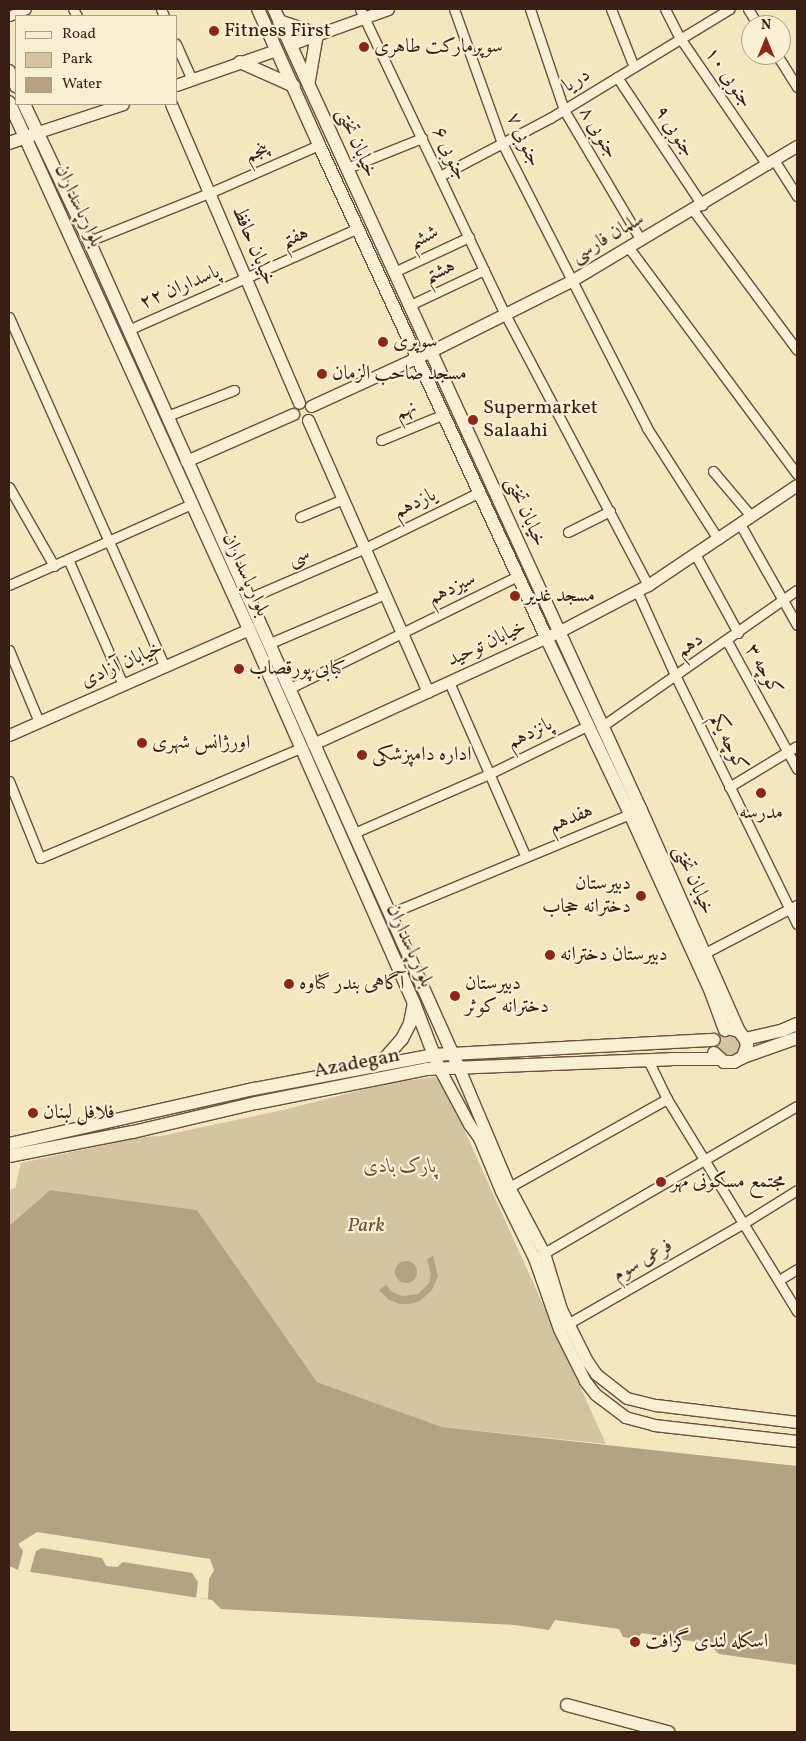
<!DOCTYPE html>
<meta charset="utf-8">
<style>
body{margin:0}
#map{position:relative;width:806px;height:1741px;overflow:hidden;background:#f4e6bd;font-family:Vollkorn,Amiri,serif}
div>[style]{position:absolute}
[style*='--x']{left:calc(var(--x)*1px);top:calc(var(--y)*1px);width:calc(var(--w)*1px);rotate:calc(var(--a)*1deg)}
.green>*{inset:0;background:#d4c4a0}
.water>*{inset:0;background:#b4a283}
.round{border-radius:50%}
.pier>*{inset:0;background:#f4e6bd}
.roads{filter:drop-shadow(1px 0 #67503e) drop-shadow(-1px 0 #67503e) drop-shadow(0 1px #67503e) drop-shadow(0 -1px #67503e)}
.minor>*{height:9px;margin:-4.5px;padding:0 4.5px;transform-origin:4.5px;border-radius:4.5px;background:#f8efd4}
.tertiary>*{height:11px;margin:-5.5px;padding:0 5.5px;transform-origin:5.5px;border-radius:5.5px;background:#f8efd4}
.secondary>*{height:12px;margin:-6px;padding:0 6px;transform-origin:6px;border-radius:6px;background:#f8efd4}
.dots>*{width:14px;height:14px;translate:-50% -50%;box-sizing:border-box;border:2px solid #f8efd4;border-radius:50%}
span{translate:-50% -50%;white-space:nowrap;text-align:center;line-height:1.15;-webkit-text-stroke:4.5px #f8efd4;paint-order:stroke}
.poi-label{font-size:20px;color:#381e13}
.left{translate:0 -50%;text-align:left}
.right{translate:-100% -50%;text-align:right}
.street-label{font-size:20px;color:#381e13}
.park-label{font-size:20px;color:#67503d;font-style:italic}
.frame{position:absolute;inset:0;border:10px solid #381e13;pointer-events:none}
.legend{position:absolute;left:15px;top:15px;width:162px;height:90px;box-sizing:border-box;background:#f8efd4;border:1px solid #ab9b87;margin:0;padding:6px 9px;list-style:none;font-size:15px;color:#381e13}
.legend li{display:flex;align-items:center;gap:10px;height:25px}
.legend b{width:25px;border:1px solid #ab9b87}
.north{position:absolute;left:741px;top:15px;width:50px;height:50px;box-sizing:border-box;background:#f8efd4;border:1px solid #ab9b87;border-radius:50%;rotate:0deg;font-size:14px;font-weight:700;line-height:20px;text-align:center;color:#381e13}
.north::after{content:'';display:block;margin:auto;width:18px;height:22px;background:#8f2418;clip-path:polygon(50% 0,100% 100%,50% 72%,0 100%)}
</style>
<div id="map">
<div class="green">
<i style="clip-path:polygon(730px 1031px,744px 1045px,733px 1060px,716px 1049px,718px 1037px)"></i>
<i style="clip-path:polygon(435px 1077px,443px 1083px,606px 1444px,442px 1427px,317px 1382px,197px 1210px,50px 1190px,9px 1226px,9px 1190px,15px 1188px,21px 1163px,141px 1137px,161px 1136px,283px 1110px,389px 1083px)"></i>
</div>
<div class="water">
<i style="clip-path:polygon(50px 1190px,197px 1210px,317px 1382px,442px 1427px,797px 1466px,797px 1665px,719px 1654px,709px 1644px,642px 1633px,636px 1639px,623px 1637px,619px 1629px,555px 1620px,549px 1630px,515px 1625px,221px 1609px,212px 1600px,18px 1570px,9px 1566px,9px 1226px)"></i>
<i style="clip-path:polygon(433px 1256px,438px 1276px,432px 1290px,420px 1301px,410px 1304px,400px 1304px,389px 1300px,379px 1290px,386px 1285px,392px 1292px,402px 1296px,418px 1294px,429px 1283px,431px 1274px,427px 1259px)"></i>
<i class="round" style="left:395px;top:1261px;width:22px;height:22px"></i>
</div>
<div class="pier">
<i style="clip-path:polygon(37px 1532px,210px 1559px,214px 1570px,209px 1579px,208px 1599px,196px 1598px,198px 1582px,192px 1573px,123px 1562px,117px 1567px,106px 1566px,102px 1558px,42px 1548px,36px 1551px,30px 1572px,18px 1570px,23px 1551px,18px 1544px)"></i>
</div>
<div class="roads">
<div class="minor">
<i style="--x:73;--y:9;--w:8;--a:60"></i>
<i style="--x:161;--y:9;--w:8;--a:67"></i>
<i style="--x:360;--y:9;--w:338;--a:64.6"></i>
<i style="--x:505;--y:314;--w:306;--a:62.2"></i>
<i style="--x:454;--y:9;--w:142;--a:70.3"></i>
<i style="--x:502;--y:143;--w:320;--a:63"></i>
<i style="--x:647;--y:428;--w:132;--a:57.4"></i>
<i style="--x:530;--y:9;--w:107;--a:71.4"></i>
<i style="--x:564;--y:110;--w:151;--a:59.4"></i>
<i style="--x:611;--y:9;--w:62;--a:68.4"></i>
<i style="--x:665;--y:9;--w:33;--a:63"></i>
<i style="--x:680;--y:38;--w:154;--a:55.6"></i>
<i style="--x:748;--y:9;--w:19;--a:58"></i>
<i style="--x:9;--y:16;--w:18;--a:-22"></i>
<i style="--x:176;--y:44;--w:39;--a:66"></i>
<i style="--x:777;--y:55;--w:38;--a:58"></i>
<i style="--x:617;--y:77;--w:154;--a:56.4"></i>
<i style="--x:774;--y:160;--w:43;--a:57.4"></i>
<i style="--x:347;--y:168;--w:81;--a:-21.8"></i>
<i style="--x:440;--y:176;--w:124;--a:-27.8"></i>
<i style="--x:550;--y:118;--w:210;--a:-31.3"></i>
<i style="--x:693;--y:210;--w:174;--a:53.4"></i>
<i style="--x:89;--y:241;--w:129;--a:-21.8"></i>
<i style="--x:209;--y:193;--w:120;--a:-23.6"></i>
<i style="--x:629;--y:248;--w:282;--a:53.4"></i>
<i style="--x:394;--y:272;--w:83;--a:-25"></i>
<i style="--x:410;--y:305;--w:82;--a:-25.3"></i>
<i style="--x:9;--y:317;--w:383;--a:66"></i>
<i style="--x:128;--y:330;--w:252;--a:-23.9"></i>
<i style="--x:167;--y:416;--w:72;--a:-21.2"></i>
<i style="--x:381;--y:440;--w:68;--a:-22.4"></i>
<i style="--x:713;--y:471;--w:59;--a:49.8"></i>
<i style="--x:9;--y:487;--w:91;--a:60.3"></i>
<i style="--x:300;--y:517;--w:47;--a:-22.7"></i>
<i style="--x:740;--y:524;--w:116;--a:60.6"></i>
<i style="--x:568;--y:532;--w:47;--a:-26.6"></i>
<i style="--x:695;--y:554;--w:90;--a:61.4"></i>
<i style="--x:68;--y:559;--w:137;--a:66.4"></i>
<i style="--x:9;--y:585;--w:200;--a:-23.9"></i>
<i style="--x:637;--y:591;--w:94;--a:65.6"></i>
<i style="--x:676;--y:677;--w:275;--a:63.9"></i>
<i style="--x:247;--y:599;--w:129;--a:-23.4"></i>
<i style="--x:365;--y:548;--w:128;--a:-26"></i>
<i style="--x:727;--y:641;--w:146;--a:61.3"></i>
<i style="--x:268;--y:644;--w:127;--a:-23.1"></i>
<i style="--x:9;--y:650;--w:78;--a:67.4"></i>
<i style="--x:449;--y:682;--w:191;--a:66.3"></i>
<i style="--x:288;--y:689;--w:256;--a:-26.2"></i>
<i style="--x:601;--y:727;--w:239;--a:-35"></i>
<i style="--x:9;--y:781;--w:83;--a:68.1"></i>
<i style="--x:40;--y:858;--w:283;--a:-22.9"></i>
<i style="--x:729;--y:787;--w:79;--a:-31.1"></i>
<i style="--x:354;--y:833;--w:147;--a:-23.6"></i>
<i style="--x:489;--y:774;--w:109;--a:-26.1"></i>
<i style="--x:391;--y:913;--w:259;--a:-22.5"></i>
<i style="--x:705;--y:953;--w:104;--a:-27.6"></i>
<i style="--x:648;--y:1060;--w:43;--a:64"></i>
<i style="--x:504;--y:1190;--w:187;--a:-29.2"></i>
<i style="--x:667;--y:1099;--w:249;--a:58.5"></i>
<i style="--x:539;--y:1256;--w:298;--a:-30.2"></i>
<i style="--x:779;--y:1280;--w:21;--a:-31"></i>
<i style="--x:564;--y:1326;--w:207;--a:-29.8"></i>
<i style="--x:744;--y:1223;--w:62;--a:-31.9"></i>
</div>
<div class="tertiary">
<i style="--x:291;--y:44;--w:103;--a:-19.8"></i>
<i style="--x:176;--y:85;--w:106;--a:-19.3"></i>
<i style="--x:171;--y:104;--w:325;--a:66.8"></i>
<i style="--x:38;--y:132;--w:89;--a:-18.2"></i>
<i style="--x:311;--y:406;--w:132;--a:-24.6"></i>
<i style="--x:431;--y:351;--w:157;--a:-26.6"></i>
<i style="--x:571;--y:281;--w:263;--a:-30.9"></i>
<i style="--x:308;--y:420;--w:297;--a:66.2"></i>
<i style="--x:186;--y:461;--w:117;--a:-23.7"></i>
<i style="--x:9;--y:735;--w:262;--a:-23.8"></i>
<i style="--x:313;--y:744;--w:269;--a:-24.6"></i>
<i style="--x:558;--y:632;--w:102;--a:-27.6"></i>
<i style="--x:648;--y:585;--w:179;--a:-33.9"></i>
<i style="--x:458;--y:1066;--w:131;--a:67.1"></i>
<i style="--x:509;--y:1187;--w:75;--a:62.1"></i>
<i style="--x:544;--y:1253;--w:59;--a:73.1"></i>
<i style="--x:561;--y:1309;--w:58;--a:63.4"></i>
<i style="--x:587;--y:1361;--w:16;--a:55"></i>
<i style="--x:596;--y:1374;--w:39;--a:38"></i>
<i style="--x:627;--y:1398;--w:30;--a:14"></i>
<i style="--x:656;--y:1405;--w:142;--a:6.9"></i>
<i style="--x:439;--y:1068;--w:64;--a:61.8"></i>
<i style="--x:469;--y:1124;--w:17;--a:54"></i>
<i style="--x:479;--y:1138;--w:57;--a:67.5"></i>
<i style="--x:501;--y:1191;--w:75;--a:63.8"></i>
<i style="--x:534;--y:1258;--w:75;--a:70.6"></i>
<i style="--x:559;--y:1329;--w:58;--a:63.4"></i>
<i style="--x:585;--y:1381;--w:16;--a:52"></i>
<i style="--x:595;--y:1394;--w:38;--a:37"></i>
<i style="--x:625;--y:1417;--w:30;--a:15"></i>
<i style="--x:654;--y:1425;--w:144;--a:6.4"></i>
</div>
<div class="secondary">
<i style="--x:258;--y:9;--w:149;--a:65.8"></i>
<i style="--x:319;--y:145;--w:542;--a:65.23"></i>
<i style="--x:546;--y:637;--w:196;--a:64.6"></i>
<i style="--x:630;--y:814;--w:190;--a:65.5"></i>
<i style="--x:709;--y:987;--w:46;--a:69.6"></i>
<i style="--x:274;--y:9;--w:879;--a:65.39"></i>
<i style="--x:640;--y:808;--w:244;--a:66.1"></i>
<i style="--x:279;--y:21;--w:40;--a:18.9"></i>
<i style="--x:317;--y:34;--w:48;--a:99.7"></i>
<i style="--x:240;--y:62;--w:59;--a:24"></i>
<i style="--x:9;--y:71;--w:17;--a:65"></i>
<i style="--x:9;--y:102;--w:579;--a:65.52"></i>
<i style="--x:249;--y:629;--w:409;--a:66.2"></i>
<i style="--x:414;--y:1003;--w:70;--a:69"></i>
<i style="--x:24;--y:104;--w:152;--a:64.6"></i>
<i style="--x:89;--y:241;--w:904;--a:65.9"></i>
<i style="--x:9;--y:143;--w:24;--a:-19"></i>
<i style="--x:731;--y:1029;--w:8;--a:14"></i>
<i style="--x:739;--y:1031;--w:10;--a:53"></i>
<i style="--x:745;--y:1039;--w:6;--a:72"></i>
<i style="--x:747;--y:1045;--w:13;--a:108"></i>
<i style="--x:745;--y:1039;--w:39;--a:-13"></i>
<i style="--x:783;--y:1030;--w:15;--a:-23"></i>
<i style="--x:714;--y:1053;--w:13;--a:42"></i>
<i style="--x:724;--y:1062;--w:10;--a:0"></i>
<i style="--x:734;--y:1062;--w:10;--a:-29"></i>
<i style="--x:743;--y:1057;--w:57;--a:-19.4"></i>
<i style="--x:380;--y:1064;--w:33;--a:-49"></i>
<i style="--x:402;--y:1039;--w:18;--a:-63"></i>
<i style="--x:410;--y:1023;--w:20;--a:-79"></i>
<i style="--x:9;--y:1144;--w:251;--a:-12.7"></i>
<i style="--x:254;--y:1089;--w:183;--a:-10.7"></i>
<i style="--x:434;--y:1055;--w:280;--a:-3.1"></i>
<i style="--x:9;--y:1156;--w:126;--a:-11"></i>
<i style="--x:133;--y:1132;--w:126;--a:-13.3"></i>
<i style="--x:256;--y:1103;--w:174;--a:-11.2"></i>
<i style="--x:427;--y:1069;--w:244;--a:-2.3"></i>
<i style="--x:671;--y:1059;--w:48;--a:0"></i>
<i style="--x:567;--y:1705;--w:105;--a:15"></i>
</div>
</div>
<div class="dots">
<i style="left:214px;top:31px;background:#8f2418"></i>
<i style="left:364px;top:47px;background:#8f2418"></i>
<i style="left:383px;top:342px;background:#8f2418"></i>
<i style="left:322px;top:374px;background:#8f2418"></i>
<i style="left:473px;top:420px;background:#8f2418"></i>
<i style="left:515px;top:596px;background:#8f2418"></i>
<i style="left:239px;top:669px;background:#8f2418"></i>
<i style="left:142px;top:743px;background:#8f2418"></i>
<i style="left:362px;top:755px;background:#8f2418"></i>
<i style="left:761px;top:793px;background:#8f2418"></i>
<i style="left:641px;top:896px;background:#8f2418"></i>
<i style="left:550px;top:955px;background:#8f2418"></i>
<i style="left:289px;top:984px;background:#8f2418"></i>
<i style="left:455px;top:996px;background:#8f2418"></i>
<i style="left:33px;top:1113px;background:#8f2418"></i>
<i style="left:661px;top:1182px;background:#8f2418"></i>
<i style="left:635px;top:1642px;background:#8f2418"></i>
</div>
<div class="poi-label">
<span class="left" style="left:224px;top:31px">Fitness First</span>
<span class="left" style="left:374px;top:47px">سوپرمارکت طاهری</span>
<span class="left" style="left:393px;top:342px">سوپری</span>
<span class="left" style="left:332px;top:374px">مسجد صاحب الزمان</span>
<span class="left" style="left:483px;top:420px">Supermarket<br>Salaahi</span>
<span class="left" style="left:525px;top:596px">مسجد غدیر</span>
<span class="left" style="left:249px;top:669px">کبابی پورقصاب</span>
<span class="left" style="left:152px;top:743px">اورژانس شهری</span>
<span class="left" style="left:372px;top:755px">اداره دامپزشکی</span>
<span style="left:761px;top:813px">مدرسه</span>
<span class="right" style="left:631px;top:896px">دبیرستان<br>دخترانه حجاب</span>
<span class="left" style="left:560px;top:955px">دبیرستان دخترانه</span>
<span class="left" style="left:299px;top:984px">آگاهی بندر گناوه</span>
<span class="left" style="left:465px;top:996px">دبیرستان<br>دخترانه کوثر</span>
<span class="left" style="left:43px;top:1113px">فلافل لبنان</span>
<span class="left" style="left:671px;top:1182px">مجتمع مسکونی مهر</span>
<span class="left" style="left:645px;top:1642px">اسکله لندی گزافت</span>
</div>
<div class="street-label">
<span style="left:728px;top:78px;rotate:56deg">۱۰ جنوبی</span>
<span style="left:577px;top:81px;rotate:-32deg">دریا</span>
<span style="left:674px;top:132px;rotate:57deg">۹ جنوبی</span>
<span style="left:598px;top:133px;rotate:59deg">۸ جنوبی</span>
<span style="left:523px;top:140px;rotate:66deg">۷ جنوبی</span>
<span style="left:356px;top:143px;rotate:66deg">خیابان تختی</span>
<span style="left:257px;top:153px;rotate:-24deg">پنجم</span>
<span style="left:449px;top:154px;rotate:65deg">۶ جنوبی</span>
<span style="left:78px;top:206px;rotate:65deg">بلوار پاسداران</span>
<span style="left:295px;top:238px;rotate:-24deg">هفتم</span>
<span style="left:424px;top:238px;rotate:-25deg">ششم</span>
<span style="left:608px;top:238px;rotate:-30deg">سلمان فارسی</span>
<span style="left:253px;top:246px;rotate:67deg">خیابان حافظ</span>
<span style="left:440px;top:272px;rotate:-25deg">هشتم</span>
<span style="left:180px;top:288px;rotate:-23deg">پاسداران ۲۲</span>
<span style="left:406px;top:411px;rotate:-23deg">نهم</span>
<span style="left:415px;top:504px;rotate:-26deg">یازدهم</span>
<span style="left:525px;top:512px;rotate:66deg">خیابان تختی</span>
<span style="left:299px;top:557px;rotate:-23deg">سی</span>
<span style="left:245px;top:575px;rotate:66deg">بلوار پاسداران</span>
<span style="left:452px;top:589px;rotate:-26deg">سیزدهم</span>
<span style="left:487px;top:644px;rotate:-25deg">خیابان توحید</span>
<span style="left:690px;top:646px;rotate:-35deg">دهم</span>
<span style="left:122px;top:665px;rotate:-24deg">خیابان آزادی</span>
<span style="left:763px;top:670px;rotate:61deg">کوچه ۳</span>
<span style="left:530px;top:734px;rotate:-26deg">پانزدهم</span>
<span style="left:728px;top:743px;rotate:64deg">کوچه یکم</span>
<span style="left:571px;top:819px;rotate:-22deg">هفدهم</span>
<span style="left:693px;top:880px;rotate:66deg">خیابان تختی</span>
<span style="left:409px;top:946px;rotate:66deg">بلوار پاسداران</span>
<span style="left:357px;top:1064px;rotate:-11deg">Azadegan</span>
<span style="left:643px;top:1261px;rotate:-30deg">فرعی سوم</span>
</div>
<div class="park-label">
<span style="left:400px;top:1167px">پارک بادی</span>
<span style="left:366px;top:1226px">Park</span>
</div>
<div class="frame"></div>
<ul class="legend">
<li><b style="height:6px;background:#f8efd4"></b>Road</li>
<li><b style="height:14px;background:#d4c4a0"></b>Park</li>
<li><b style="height:14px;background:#b4a283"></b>Water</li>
</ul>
<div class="north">N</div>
</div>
